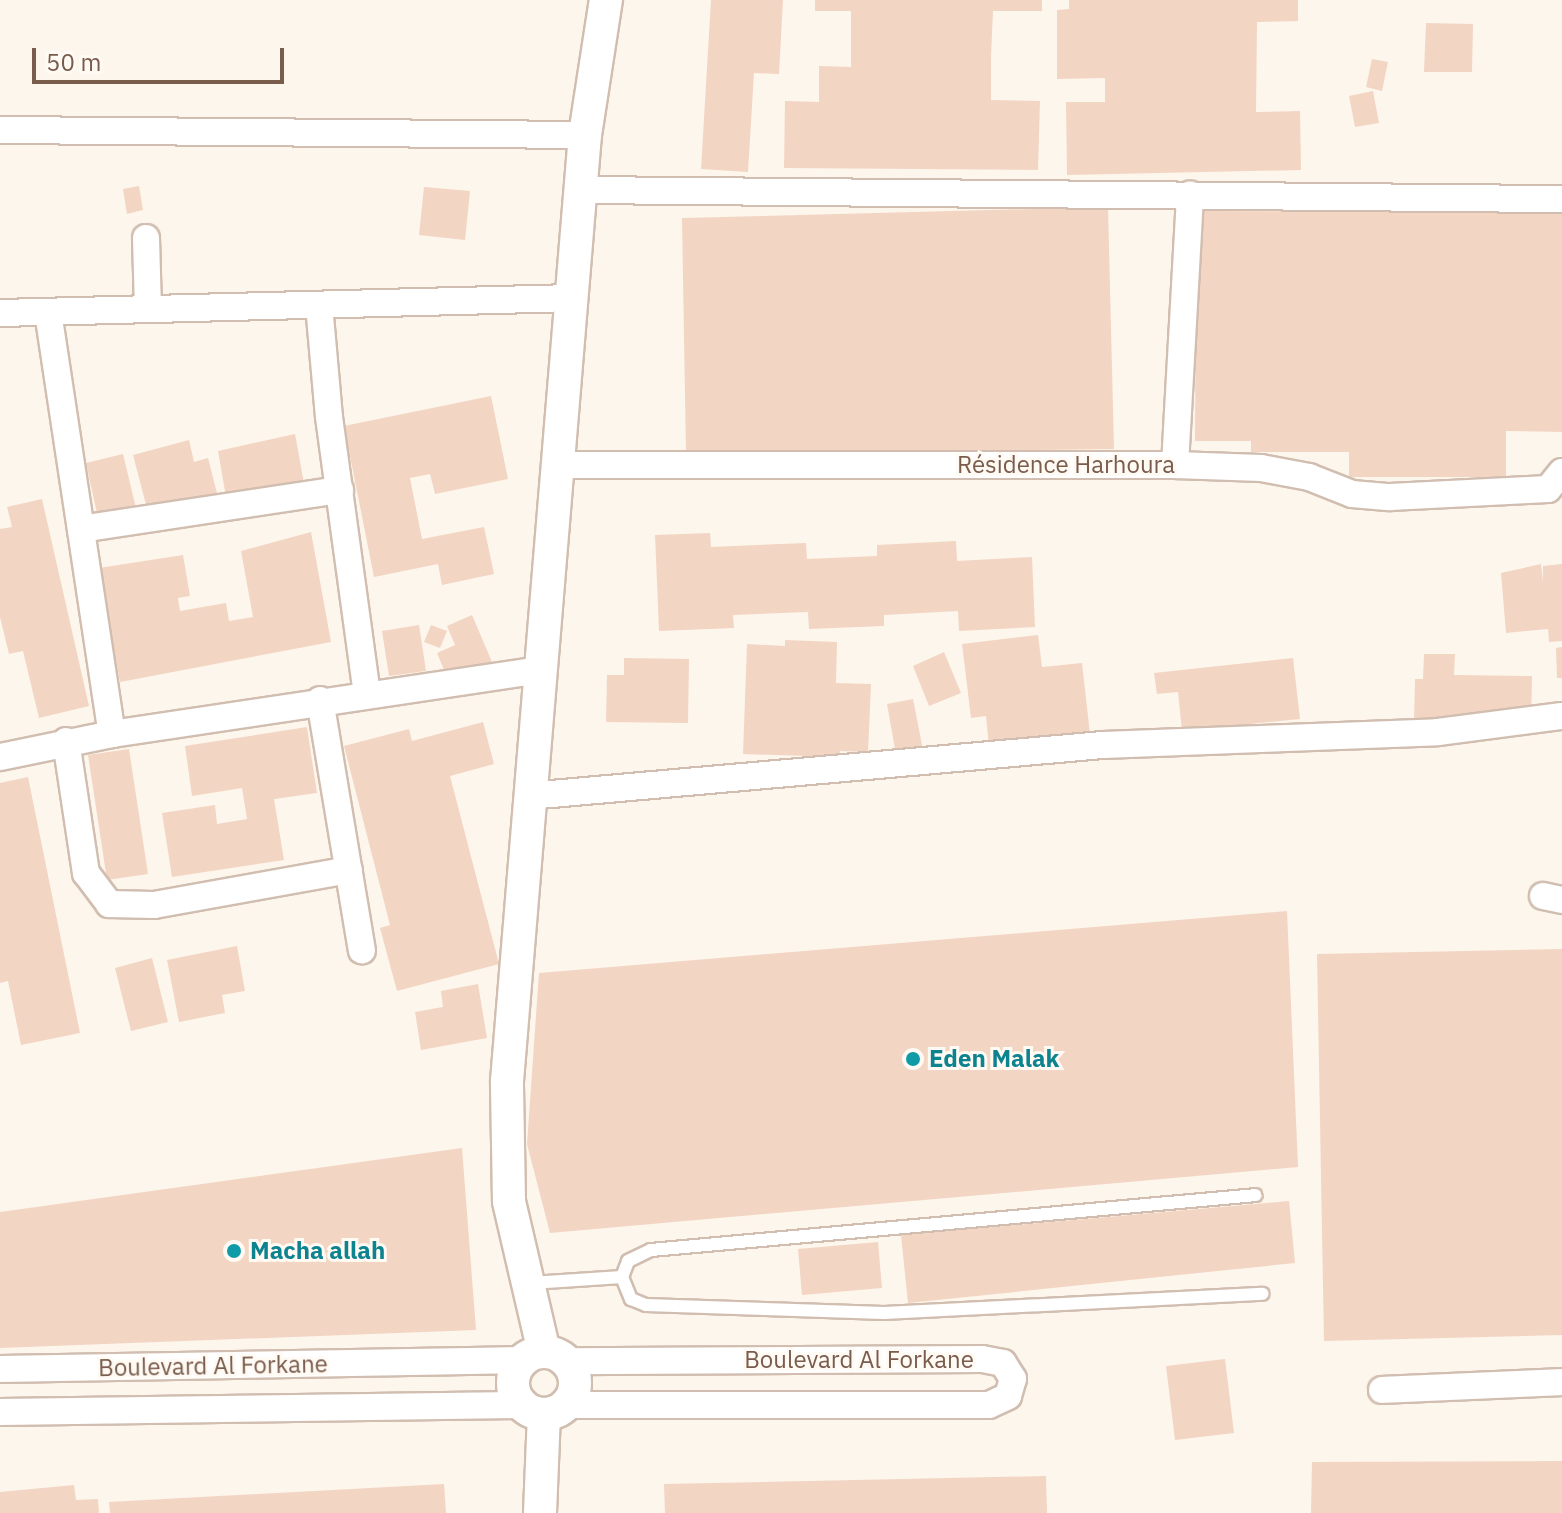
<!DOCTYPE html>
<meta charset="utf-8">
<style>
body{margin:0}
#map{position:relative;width:1562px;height:1513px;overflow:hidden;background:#fdf6ec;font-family:"IBM Plex Sans",sans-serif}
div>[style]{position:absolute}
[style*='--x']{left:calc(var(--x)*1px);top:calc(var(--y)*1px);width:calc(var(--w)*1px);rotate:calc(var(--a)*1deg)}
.building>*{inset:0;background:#f3d5c3}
.roads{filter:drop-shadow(2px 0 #d1beb0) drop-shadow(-2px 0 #d1beb0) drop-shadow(0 2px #d1beb0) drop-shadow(0 -2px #d1beb0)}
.service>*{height:12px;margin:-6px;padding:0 6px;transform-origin:6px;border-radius:6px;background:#fff}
.minor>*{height:26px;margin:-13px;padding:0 13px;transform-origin:13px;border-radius:13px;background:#fff}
.tertiary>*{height:32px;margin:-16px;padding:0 16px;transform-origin:16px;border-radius:16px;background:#fff}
.tertiary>.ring{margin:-16px;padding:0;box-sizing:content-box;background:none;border:32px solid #fff;border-radius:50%}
.dots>*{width:22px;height:22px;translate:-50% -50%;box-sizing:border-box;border:4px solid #fffaf3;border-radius:50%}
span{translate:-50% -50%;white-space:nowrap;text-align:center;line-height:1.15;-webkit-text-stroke:6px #fffaf3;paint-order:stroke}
.street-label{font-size:24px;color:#7a5c4d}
.culture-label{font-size:24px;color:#0d838f;font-weight:700}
.left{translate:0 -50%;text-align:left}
.scale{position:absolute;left:32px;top:48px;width:252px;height:36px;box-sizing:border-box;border:4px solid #7a5c4d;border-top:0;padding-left:10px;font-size:24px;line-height:28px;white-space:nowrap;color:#7a5c4d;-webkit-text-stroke:6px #fffaf3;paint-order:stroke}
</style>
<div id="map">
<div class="building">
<i style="clip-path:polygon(711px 0,783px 0,779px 74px,754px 73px,748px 172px,701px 169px)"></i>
<i style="clip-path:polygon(815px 0,1042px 0,1042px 11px,993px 11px,991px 56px,991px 100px,1040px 101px,1038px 170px,784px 168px,785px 101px,819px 102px,819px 66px,851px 67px,851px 11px,815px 11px)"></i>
<i style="clip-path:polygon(1069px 0,1298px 0,1298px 21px,1257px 22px,1256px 112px,1300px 111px,1301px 170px,1067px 175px,1066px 102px,1105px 102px,1105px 78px,1057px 79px,1057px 10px,1069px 9px)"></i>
<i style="clip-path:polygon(1426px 23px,1473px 24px,1472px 72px,1424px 72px)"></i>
<i style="clip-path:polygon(1372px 59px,1388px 62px,1382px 91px,1366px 87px)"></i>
<i style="clip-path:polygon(1373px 91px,1379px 123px,1355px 127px,1349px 96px)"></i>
<i style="clip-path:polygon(139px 186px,143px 210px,127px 214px,123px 189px)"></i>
<i style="clip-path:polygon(424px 187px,470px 191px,465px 240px,419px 235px)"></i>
<i style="clip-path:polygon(1108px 207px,1114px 449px,686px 454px,682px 218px)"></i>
<i style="clip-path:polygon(1196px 211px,1562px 212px,1562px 432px,1506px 431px,1506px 477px,1349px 477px,1349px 452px,1251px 452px,1251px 441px,1195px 441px)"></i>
<i style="clip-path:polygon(491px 396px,508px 479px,435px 494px,430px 474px,410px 478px,422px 539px,484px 527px,494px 574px,442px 585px,438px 564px,374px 577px,344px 426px)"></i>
<i style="clip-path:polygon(295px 434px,305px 489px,226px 497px,218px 451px)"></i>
<i style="clip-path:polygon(189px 440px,194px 462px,208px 458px,218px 497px,149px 516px,133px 455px)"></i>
<i style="clip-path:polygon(123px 454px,136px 508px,98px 518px,86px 463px)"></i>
<i style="clip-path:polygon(42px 499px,89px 706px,39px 718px,23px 651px,9px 654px,0 617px,0 529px,12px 527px,7px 507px)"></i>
<i style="clip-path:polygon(311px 532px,331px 642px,120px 682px,99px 568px,183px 555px,190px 596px,178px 598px,180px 611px,226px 603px,229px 621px,253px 617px,241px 551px)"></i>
<i style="clip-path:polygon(710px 533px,711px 547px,806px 543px,807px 559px,877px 556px,877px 545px,956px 541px,957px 561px,1032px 557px,1035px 627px,959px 631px,958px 611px,884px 615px,884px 626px,809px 629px,808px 612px,733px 615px,734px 628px,659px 631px,655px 535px)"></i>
<i style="clip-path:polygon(1541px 564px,1543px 582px,1543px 566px,1562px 564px,1562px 641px,1549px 642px,1548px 629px,1506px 633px,1501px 573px)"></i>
<i style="clip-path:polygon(472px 615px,492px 662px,449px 682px,437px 653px,455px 645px,447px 626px)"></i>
<i style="clip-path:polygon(419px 625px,426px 671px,389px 676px,382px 631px)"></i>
<i style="clip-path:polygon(431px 625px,447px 631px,440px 648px,424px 642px)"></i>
<i style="clip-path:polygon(1038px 635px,1042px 667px,1082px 663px,1090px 734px,989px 746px,986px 716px,971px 718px,962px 644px)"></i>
<i style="clip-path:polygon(785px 640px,837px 642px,836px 683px,871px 684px,868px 752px,840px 751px,839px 757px,743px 754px,747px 644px,785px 646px)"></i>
<i style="clip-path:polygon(1562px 647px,1562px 678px,1557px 678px,1556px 648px)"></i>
<i style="clip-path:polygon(944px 652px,961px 693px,929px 706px,913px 666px)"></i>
<i style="clip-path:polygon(1424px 654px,1455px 654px,1454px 675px,1532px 676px,1531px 723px,1414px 722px,1415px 679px,1423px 679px)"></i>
<i style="clip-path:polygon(624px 658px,689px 659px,688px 723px,606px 722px,607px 675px,624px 675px)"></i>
<i style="clip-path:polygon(1293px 658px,1300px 719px,1182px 731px,1178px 692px,1157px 694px,1154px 673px)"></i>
<i style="clip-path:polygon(913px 699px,923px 750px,896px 755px,887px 704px)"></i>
<i style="clip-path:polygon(483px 722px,494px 764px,450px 776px,499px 964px,397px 991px,380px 928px,390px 925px,344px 746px,409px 729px,412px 741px)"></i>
<i style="clip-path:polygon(307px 727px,317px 793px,274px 799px,284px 860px,172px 877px,162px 813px,215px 805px,217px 824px,247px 819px,242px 788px,192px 796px,185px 746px)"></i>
<i style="clip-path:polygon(129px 749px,148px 874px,107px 880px,88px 755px)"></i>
<i style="clip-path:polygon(28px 777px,80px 1033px,21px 1045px,8px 981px,0 983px,0 783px)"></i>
<i style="clip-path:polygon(1287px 911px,1298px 1167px,550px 1233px,527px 1144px,539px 973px)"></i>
<i style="clip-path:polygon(237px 946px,245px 991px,222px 995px,225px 1013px,179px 1022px,167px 960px)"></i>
<i style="clip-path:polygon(1562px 949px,1562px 1335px,1324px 1341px,1317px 954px)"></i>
<i style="clip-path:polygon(152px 958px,168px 1022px,131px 1031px,115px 968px)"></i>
<i style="clip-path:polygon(478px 984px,487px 1038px,421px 1050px,415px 1012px,443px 1007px,441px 991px)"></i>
<i style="clip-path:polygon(462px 1148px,476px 1330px,0 1348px,0 1212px)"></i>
<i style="clip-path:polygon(1289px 1201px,1295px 1263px,908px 1303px,901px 1235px)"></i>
<i style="clip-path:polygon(878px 1242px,882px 1288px,802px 1295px,798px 1249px)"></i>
<i style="clip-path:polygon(1225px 1359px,1234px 1433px,1175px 1440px,1166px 1366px)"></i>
<i style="clip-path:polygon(1562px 1461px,1562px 1513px,1311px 1513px,1312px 1462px)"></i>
<i style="clip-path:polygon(1046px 1476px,1047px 1513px,665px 1513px,664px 1484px)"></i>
<i style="clip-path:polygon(444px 1484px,446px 1513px,110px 1513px,109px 1502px)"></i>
<i style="clip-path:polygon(74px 1485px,76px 1500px,98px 1499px,99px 1513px,0 1513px,0 1492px)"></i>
</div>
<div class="roads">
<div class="service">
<i style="--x:622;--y:1277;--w:24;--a:68"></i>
<i style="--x:631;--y:1299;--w:16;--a:22"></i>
<i style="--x:646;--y:1305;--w:238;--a:1.9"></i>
<i style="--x:884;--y:1313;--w:379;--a:-2.9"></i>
<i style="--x:531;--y:1283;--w:91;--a:-3.8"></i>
<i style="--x:622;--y:1277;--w:17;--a:-69"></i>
<i style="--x:628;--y:1261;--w:25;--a:-26"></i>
<i style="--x:651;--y:1250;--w:607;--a:-5.19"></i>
</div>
<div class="minor">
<i style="--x:0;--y:130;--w:585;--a:0.49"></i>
<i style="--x:580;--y:190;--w:982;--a:0.53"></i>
<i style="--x:146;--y:238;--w:71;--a:88.4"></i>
<i style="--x:319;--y:305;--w:112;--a:84.9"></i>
<i style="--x:329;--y:417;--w:279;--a:82.2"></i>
<i style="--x:48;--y:312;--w:427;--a:81.4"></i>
<i style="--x:0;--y:313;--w:571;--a:-1.5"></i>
<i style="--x:556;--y:465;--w:619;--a:0"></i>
<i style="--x:1175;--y:465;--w:86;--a:2"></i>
<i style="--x:1261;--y:468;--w:49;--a:10.6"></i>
<i style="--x:1309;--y:477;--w:46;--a:21.6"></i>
<i style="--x:1352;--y:494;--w:38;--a:5"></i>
<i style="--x:1390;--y:497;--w:158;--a:-2.9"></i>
<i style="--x:1548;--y:489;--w:22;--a:-51"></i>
<i style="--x:1175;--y:465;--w:271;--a:-86.8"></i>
<i style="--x:81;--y:529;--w:262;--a:-8.6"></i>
<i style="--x:320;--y:700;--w:254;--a:80.5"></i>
<i style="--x:66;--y:741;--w:134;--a:81.4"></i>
<i style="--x:86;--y:873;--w:39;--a:53"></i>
<i style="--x:109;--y:904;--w:45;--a:1.3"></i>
<i style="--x:154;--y:905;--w:198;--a:-10.2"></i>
<i style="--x:0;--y:757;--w:114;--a:-11.6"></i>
<i style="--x:112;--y:734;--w:431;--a:-8.5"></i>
<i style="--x:529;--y:796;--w:576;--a:-5.08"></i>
<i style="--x:1103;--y:745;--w:335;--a:-2.2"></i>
<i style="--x:1438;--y:732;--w:125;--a:-7.4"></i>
<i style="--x:1543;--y:896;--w:19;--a:12"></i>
<i style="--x:0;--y:1369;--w:522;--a:-0.99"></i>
<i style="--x:1382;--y:1390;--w:180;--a:-2.5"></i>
<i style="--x:565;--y:1405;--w:424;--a:0"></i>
<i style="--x:989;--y:1405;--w:21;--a:-25"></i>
<i style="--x:1008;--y:1396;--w:18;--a:-74"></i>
<i style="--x:1013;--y:1379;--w:19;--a:-122"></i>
<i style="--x:1003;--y:1363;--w:21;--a:-169"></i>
<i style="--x:982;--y:1359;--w:416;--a:179.7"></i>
<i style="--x:0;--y:1412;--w:521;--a:-0.77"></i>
</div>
<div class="tertiary">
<i style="--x:544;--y:1352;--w:155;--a:-103.1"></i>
<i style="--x:509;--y:1201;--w:120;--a:-91"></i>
<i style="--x:507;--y:1081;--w:949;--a:-85.29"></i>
<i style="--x:585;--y:135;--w:137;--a:-81.2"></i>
<i class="ring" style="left:513px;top:1352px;width:30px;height:30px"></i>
<i style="--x:540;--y:1513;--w:99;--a:-87.7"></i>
</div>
</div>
<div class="dots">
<i style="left:913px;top:1059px;background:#0f9aa8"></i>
<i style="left:234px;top:1251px;background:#0f9aa8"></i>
</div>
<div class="street-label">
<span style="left:1066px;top:465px">Résidence Harhoura</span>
<span style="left:859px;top:1360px">Boulevard Al Forkane</span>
<span style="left:213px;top:1366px;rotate:-1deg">Boulevard Al Forkane</span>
</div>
<div class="culture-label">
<span class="left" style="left:929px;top:1059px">Eden Malak</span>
<span class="left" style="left:250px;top:1251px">Macha allah</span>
</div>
<div class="scale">50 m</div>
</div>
